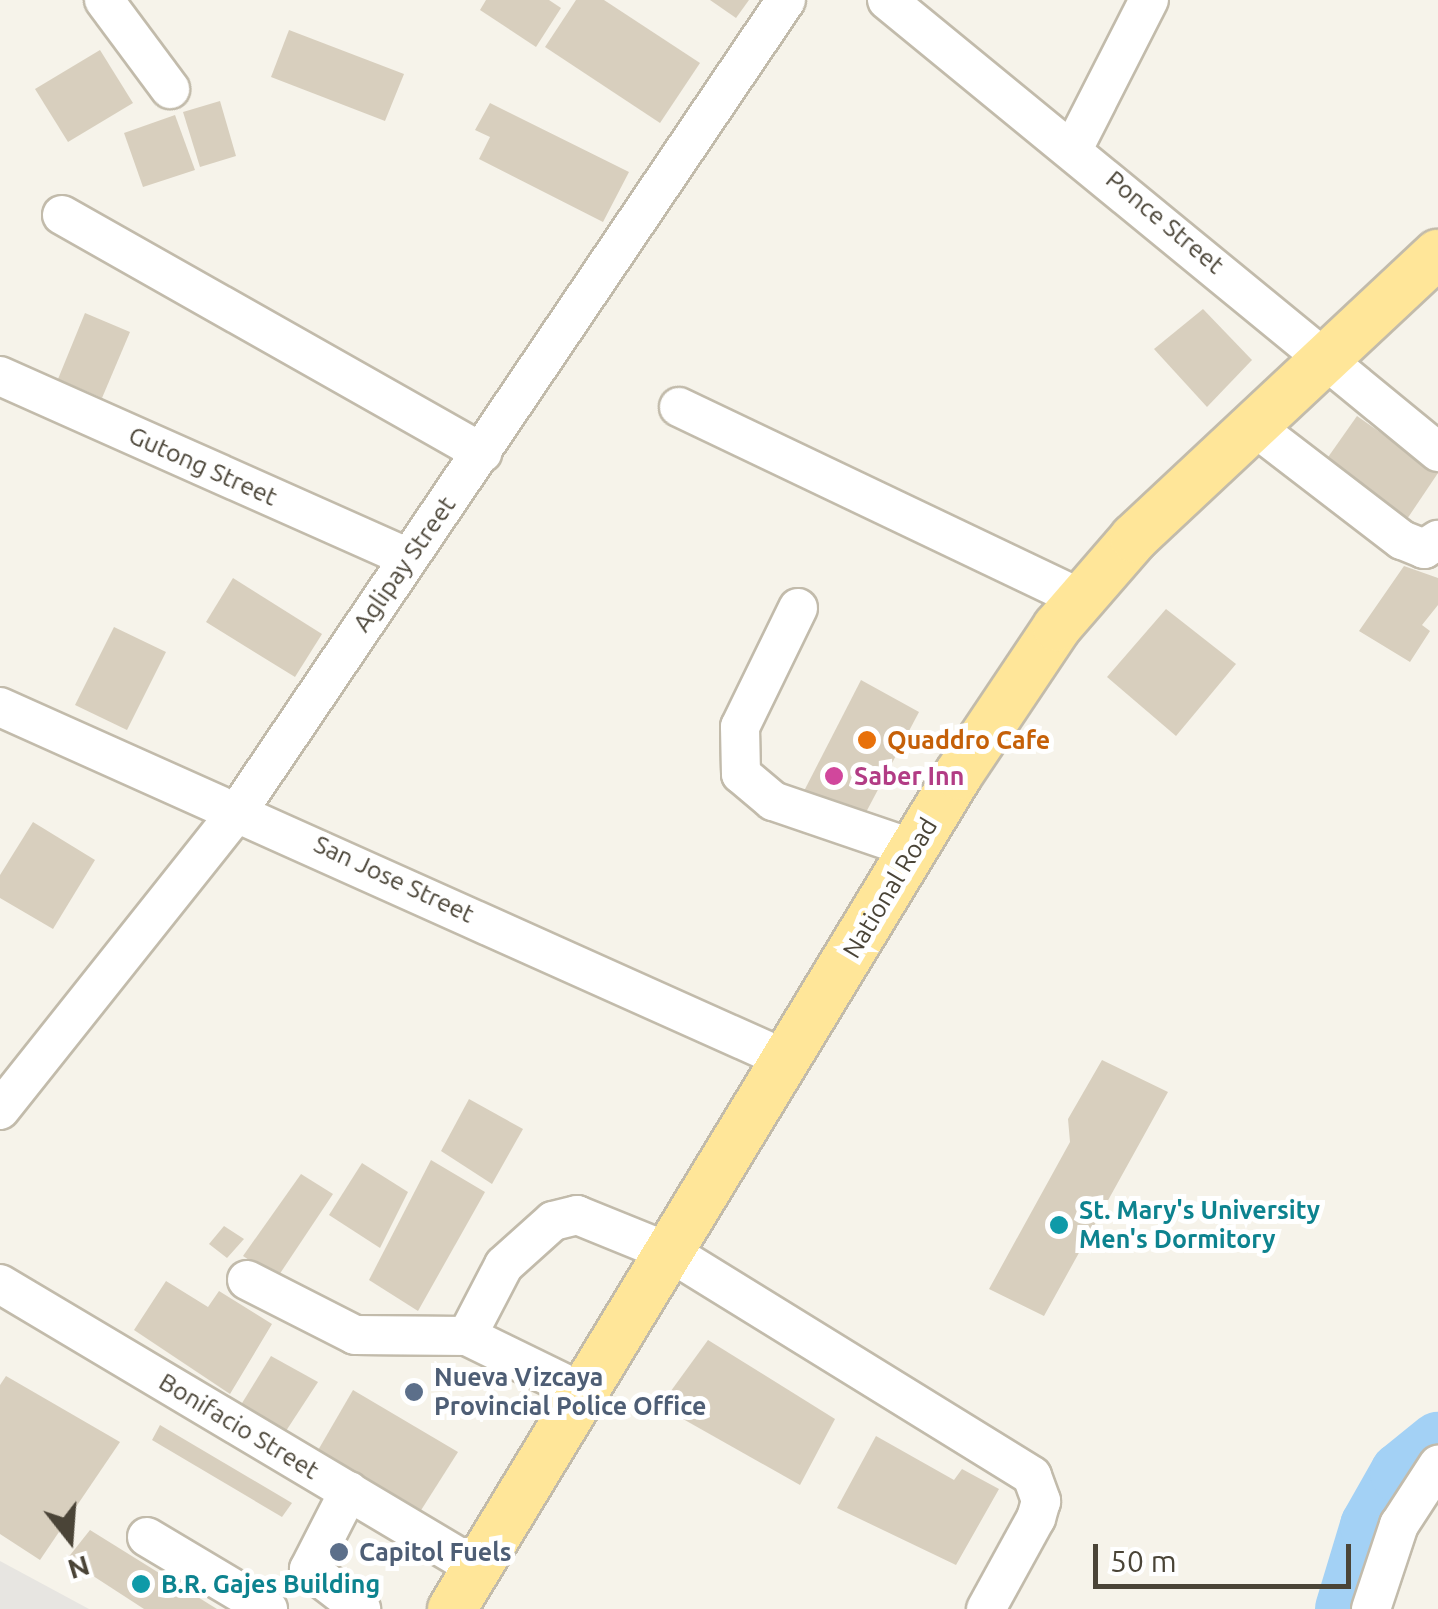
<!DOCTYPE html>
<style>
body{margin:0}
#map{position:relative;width:1438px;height:1609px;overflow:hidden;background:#f6f3ea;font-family:Ubuntu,sans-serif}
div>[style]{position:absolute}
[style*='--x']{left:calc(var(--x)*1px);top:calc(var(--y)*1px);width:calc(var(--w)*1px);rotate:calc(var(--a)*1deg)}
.parking>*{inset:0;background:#e7e5e1}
.river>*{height:62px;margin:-31px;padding:0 31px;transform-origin:31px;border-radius:31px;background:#a3d1f5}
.building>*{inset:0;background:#d8cfbe}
.roads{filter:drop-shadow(2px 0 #c2bbab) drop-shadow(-2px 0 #c2bbab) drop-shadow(0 2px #c2bbab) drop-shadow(0 -2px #c2bbab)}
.minor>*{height:38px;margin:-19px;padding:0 19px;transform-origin:19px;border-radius:19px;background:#fff}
.major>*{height:48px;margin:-24px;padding:0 24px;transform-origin:24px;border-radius:24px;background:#ffe699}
.dots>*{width:28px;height:28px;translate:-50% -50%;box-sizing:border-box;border:5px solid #fff;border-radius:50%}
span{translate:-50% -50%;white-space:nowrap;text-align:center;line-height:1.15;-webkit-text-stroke:10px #fff;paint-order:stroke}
.street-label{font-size:25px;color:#4a4437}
.food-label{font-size:25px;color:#c56008;font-weight:700}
.left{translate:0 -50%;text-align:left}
.hotel-label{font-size:25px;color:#b23c85;font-weight:700}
.culture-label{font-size:25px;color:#0d838f;font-weight:700}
.service-label{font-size:25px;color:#4e5e75;font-weight:700}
.north{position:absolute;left:20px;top:1489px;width:100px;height:100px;-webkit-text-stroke:8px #fff;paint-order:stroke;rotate:163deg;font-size:28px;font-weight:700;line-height:40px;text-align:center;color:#4a4437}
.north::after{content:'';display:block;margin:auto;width:35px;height:45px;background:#4a4437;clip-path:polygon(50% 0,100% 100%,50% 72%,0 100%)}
.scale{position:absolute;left:1093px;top:1544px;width:258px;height:45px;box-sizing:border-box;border:5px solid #4a4437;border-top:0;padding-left:12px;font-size:30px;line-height:35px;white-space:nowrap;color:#4a4437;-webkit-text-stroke:8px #fff;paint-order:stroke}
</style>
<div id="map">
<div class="parking">
<i style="clip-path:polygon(0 1561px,89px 1609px,0 1609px)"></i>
</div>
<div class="river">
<i style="--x:1346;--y:1609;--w:87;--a:-73.2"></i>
<i style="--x:1371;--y:1526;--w:61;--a:-60.5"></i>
<i style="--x:1401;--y:1473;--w:48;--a:-39"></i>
</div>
<div class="building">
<i style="clip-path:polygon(486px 0,549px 0,561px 8px,536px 47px,480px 10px)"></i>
<i style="clip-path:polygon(576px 0,604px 0,700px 63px,660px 123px,545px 47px)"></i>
<i style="clip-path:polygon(710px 0,749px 0,736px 18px)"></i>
<i style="clip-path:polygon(289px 30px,404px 74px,385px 121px,271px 77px)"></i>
<i style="clip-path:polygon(100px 50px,133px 103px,68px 142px,35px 89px)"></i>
<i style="clip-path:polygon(220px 101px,236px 156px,200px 167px,183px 112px)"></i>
<i style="clip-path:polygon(490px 103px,629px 172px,603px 222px,479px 159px,490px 137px,475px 130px)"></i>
<i style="clip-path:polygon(175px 115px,195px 170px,143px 187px,124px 133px)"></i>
<i style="clip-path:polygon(1203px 309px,1252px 360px,1207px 407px,1154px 349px)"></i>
<i style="clip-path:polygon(85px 313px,130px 332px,102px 398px,58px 379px)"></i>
<i style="clip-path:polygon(1357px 416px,1438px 473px,1401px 528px,1319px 470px)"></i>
<i style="clip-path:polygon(1404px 566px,1438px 578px,1438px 605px,1422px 625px,1430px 631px,1410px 662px,1359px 631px)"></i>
<i style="clip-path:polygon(233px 578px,322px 634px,295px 677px,206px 622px)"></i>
<i style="clip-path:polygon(1166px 609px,1236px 664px,1176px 736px,1107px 677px)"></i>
<i style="clip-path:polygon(114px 627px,166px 652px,127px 730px,75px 705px)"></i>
<i style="clip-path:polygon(861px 680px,919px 712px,863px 818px,803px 793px)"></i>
<i style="clip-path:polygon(33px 822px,95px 860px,53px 929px,0 898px,0 875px)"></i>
<i style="clip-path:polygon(1102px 1060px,1168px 1092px,1044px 1316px,989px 1289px,1070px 1142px,1068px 1119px)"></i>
<i style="clip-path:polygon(469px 1099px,523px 1129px,492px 1184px,441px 1151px)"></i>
<i style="clip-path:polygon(431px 1160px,485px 1192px,418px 1311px,369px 1280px)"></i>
<i style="clip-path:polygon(362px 1163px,408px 1192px,380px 1248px,329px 1215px)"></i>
<i style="clip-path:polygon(301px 1174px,333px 1194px,277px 1278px,243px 1256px)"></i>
<i style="clip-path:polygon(224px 1226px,244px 1239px,227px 1258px,209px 1244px)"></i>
<i style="clip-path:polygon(166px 1281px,208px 1307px,219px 1291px,272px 1324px,230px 1394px,134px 1330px)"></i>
<i style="clip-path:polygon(708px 1340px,835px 1419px,800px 1485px,660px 1406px)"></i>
<i style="clip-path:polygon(271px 1356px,318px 1382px,284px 1434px,239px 1408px)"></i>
<i style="clip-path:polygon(6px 1376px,120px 1442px,40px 1560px,0 1534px,0 1385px)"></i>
<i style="clip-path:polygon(353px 1390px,458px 1452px,418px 1515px,317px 1452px)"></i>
<i style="clip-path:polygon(160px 1425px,292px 1503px,282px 1517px,152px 1440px)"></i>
<i style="clip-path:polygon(876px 1436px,954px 1480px,962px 1469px,999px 1489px,956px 1565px,837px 1508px)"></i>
<i style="clip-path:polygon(90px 1530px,217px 1609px,144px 1609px,67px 1559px)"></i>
</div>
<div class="roads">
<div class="minor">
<i style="--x:104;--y:0;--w:111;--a:53.4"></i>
<i style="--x:887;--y:0;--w:713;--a:39.36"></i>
<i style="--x:1074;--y:147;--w:165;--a:-63"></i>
<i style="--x:62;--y:215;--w:483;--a:29.5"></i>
<i style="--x:0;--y:376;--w:445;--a:24"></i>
<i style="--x:679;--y:407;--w:445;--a:25.5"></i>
<i style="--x:1252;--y:425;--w:189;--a:37.5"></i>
<i style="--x:1402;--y:540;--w:24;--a:22"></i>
<i style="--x:1424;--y:549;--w:17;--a:-33"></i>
<i style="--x:798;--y:608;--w:132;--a:116"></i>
<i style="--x:740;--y:727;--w:47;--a:88.8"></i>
<i style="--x:741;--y:774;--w:42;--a:40.2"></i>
<i style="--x:773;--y:801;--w:149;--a:18.8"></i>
<i style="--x:0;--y:707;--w:860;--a:24.15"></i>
<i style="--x:0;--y:1110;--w:386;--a:-51.5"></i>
<i style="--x:240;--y:808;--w:975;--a:-55.95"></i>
<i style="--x:247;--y:1280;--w:121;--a:27"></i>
<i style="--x:355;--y:1335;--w:112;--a:0.5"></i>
<i style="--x:467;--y:1336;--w:130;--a:26"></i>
<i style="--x:0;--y:1284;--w:555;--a:30.77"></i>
<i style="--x:467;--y:1336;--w:80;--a:-62.5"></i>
<i style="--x:504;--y:1265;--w:66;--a:-41.9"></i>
<i style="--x:553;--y:1221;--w:25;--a:-14"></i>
<i style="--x:577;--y:1215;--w:104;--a:22.1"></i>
<i style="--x:673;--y:1254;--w:422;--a:31.7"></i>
<i style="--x:1032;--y:1476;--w:27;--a:70"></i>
<i style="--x:1041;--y:1501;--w:18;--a:106"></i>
<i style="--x:1036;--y:1518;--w:104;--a:118.8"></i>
<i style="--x:349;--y:1491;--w:88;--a:117.1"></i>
<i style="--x:309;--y:1569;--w:66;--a:37.6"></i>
<i style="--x:147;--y:1537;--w:141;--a:30.8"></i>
<i style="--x:1371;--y:1609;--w:89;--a:-71.6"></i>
<i style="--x:1399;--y:1525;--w:72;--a:-57"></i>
</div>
<div class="major">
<i style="--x:452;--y:1609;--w:975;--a:-58.75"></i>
<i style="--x:958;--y:775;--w:178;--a:-56.2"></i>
<i style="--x:1057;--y:627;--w:118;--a:-49.1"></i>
<i style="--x:1134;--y:538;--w:416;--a:-43.1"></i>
</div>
</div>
<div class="dots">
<i style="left:867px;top:740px;background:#e8710a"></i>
<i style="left:834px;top:776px;background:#d1479c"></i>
<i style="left:1059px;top:1225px;background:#0f9aa8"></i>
<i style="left:414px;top:1392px;background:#5c6f8a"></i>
<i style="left:339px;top:1552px;background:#5c6f8a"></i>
<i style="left:141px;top:1584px;background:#0f9aa8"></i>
</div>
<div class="street-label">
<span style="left:1165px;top:222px;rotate:40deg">Ponce Street</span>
<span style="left:203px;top:466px;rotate:24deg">Gutong Street</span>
<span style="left:404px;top:564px;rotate:-55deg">Aglipay Street</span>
<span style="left:394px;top:879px;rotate:25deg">San Jose Street</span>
<span style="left:890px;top:888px;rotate:-59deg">National Road</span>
<span style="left:239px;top:1426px;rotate:31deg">Bonifacio Street</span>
</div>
<div class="food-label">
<span class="left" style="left:887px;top:740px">Quaddro Cafe</span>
</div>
<div class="hotel-label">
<span class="left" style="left:854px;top:776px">Saber Inn</span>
</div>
<div class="culture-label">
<span class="left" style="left:1079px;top:1225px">St. Mary's University<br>Men's Dormitory</span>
<span class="left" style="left:161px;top:1584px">B.R. Gajes Building</span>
</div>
<div class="service-label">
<span class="left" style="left:434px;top:1392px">Nueva Vizcaya<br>Provincial Police Office</span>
<span class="left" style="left:359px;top:1552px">Capitol Fuels</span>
</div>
<div class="north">N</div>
<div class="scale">50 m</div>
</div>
